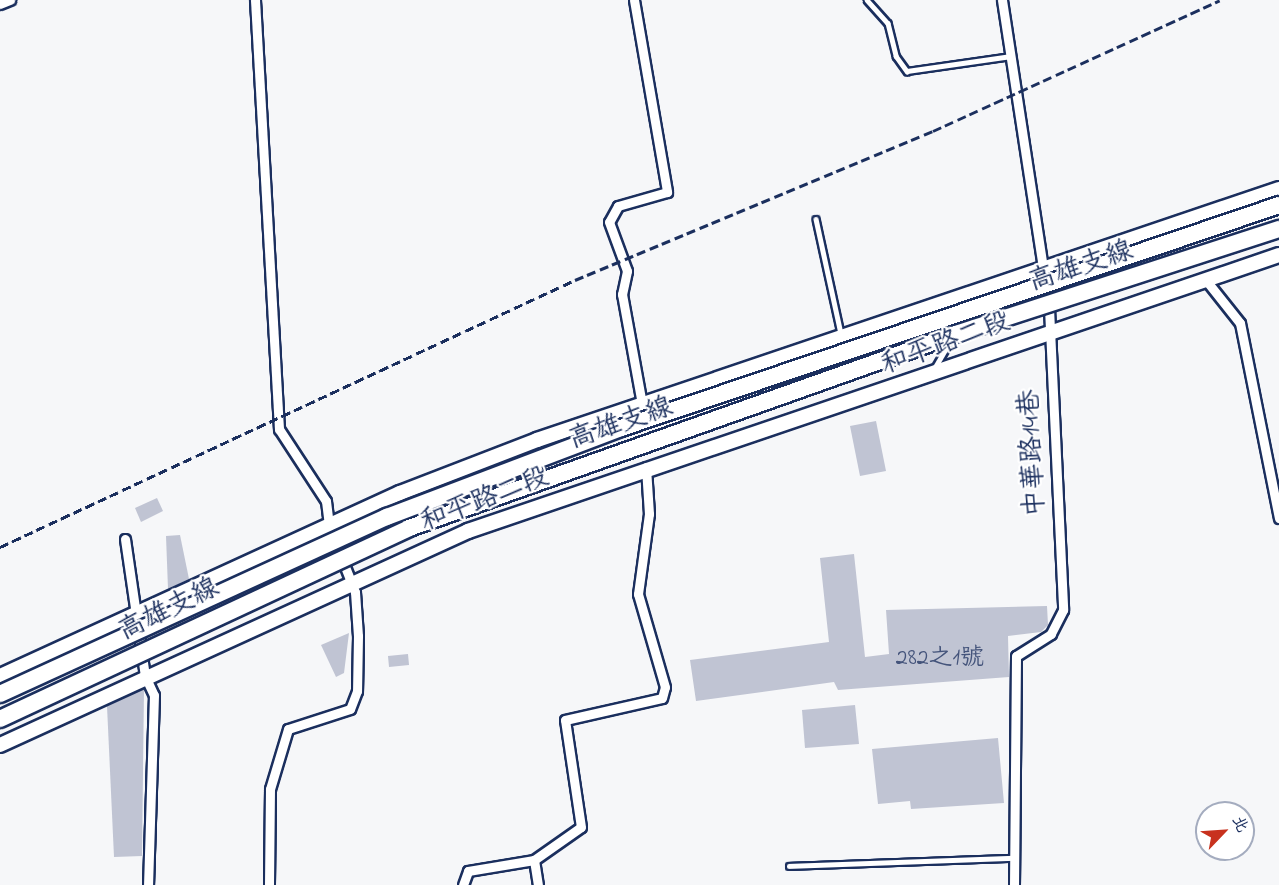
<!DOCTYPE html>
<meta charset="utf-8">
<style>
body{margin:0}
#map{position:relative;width:1279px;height:885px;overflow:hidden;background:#f6f7f9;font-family:"Indie Flower","LXGW WenKai TC",sans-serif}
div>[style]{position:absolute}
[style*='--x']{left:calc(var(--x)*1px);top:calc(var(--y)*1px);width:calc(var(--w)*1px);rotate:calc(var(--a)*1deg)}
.building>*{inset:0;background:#c0c4d3}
.roads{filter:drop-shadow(2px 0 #1b2f5e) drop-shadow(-2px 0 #1b2f5e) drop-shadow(0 2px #1b2f5e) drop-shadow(0 -2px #1b2f5e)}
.lane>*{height:4.5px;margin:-2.25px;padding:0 2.25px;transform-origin:2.25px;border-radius:2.25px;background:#fff}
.street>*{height:9px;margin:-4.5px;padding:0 4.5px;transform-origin:4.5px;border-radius:4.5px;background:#fff}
.secondary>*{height:14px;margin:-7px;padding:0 7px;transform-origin:7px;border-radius:7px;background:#fff}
.rail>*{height:3px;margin-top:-1.5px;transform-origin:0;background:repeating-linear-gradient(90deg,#1b2f5e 0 9px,transparent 0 13.5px)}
.bridges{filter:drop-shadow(2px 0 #1b2f5e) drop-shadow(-2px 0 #1b2f5e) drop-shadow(0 2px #1b2f5e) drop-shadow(0 -2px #1b2f5e)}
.highway-bridge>*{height:16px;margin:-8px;padding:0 8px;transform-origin:8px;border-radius:8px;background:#fff}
span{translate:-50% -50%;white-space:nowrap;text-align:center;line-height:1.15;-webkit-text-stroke:4.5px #fff;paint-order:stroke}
.number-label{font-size:24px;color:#44547b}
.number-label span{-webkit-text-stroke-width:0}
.street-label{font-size:27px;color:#1b2f5e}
.north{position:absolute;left:1195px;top:801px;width:60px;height:60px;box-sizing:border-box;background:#fff;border:2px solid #a4acbf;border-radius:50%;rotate:65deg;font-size:16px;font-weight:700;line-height:24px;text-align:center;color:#1b2f5e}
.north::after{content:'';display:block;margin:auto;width:21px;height:27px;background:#c8321e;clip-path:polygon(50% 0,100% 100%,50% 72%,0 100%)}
</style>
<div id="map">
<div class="building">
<i style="clip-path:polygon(876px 421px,886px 471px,860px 476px,850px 426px)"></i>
<i style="clip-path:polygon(157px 498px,163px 511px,141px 522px,135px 508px)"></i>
<i style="clip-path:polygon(180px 535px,189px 579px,168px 589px,166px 536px)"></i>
<i style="clip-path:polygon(854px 554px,865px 657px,889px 654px,886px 610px,1047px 606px,1048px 625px,1041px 632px,1008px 636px,1009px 677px,838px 690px,834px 682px,696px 701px,690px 660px,829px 642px,820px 558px)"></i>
<i style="clip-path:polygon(349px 633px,344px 673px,336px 677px,321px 645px)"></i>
<i style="clip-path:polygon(408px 654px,409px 665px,389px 667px,388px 656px)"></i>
<i style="clip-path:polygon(144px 689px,142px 856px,114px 857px,107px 706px)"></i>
<i style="clip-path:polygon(855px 705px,859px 744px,805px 748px,802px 710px)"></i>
<i style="clip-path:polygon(998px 738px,1004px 803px,911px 809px,910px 801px,878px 804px,872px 749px)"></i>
</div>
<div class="roads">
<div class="lane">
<i style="--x:867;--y:0;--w:31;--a:48"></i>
<i style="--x:888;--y:23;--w:34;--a:76"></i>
<i style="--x:896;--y:56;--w:19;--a:54"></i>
<i style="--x:907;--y:71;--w:105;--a:-8.2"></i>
<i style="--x:816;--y:219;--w:118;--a:77.7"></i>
<i style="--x:934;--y:369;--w:30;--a:-60"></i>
<i style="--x:789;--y:866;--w:223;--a:-2.1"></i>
</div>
<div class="street">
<i style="--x:255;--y:0;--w:430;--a:86.8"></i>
<i style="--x:279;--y:429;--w:86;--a:56.9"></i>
<i style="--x:326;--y:501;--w:25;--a:83"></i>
<i style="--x:329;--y:526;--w:71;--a:68.5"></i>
<i style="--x:355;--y:592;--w:44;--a:86.1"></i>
<i style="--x:358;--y:636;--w:55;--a:91"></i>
<i style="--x:357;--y:691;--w:19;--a:111"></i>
<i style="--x:350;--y:709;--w:65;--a:162.1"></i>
<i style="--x:288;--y:729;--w:63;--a:106.7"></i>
<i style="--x:270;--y:789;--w:96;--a:90.6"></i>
<i style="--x:634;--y:0;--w:195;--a:80.2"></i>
<i style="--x:667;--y:192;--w:51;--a:164.1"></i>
<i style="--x:618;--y:206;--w:18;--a:119"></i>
<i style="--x:609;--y:222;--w:52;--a:69.8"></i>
<i style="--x:627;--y:271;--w:24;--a:102"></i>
<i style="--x:622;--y:294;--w:112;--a:79.7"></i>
<i style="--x:1002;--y:0;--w:312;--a:81.3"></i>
<i style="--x:1049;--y:308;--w:302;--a:87.3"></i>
<i style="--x:1063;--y:610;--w:27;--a:117"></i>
<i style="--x:1051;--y:634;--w:41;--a:147.8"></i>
<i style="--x:1016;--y:656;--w:229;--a:90.5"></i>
<i style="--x:0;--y:4;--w:11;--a:-22"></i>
<i style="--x:1205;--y:279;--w:56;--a:51.5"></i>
<i style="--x:1240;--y:323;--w:199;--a:78.7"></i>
<i style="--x:125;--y:539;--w:138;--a:81.7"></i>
<i style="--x:145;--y:676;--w:21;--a:65"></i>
<i style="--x:154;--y:695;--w:190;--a:91.8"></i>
<i style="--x:534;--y:860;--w:25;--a:81"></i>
<i style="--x:463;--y:885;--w:15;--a:-70"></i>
<i style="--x:468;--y:871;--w:67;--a:-9.5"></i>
<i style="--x:534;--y:860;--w:57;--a:-35.1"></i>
<i style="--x:581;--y:827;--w:108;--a:-98.5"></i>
<i style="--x:565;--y:720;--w:99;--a:-12.8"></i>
<i style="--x:662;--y:698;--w:11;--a:-75"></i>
<i style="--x:665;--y:687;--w:97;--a:-106.2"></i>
<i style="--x:638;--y:594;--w:81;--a:-82.2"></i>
<i style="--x:649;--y:514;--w:47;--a:-93.7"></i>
</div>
<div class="secondary">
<i style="--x:0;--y:676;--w:440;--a:-24.6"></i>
<i style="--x:400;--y:493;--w:147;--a:-21.1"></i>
<i style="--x:537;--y:440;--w:783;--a:-18.69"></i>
<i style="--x:0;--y:745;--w:515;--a:-24.57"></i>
<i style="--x:468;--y:531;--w:857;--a:-18.79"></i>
</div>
</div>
<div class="rail">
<i style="--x:0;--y:547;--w:634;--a:-24.91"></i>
<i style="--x:575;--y:280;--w:388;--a:-22.6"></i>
<i style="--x:933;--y:131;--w:315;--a:-24.5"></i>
</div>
<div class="bridges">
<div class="highway-bridge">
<i style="--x:0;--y:694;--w:426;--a:-24.6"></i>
<i style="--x:387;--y:517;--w:250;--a:-20.8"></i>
<i style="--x:621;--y:428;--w:695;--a:-18.72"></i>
<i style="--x:0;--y:719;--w:451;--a:-25"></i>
<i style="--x:409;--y:528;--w:580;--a:-19.53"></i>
<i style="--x:956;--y:334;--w:340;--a:-18"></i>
</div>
</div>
<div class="number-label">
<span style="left:940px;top:659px">282之1號</span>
</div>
<div class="street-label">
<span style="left:1081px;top:267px;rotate:-18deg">高雄支線</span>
<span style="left:946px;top:344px;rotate:-20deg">和平路二段</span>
<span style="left:621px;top:424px;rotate:-19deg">高雄支線</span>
<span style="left:1033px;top:453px;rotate:-93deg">中華路14巷</span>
<span style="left:485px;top:500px;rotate:-21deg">和平路二段</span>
<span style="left:169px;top:610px;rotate:-26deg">高雄支線</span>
</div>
<div class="north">北</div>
</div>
